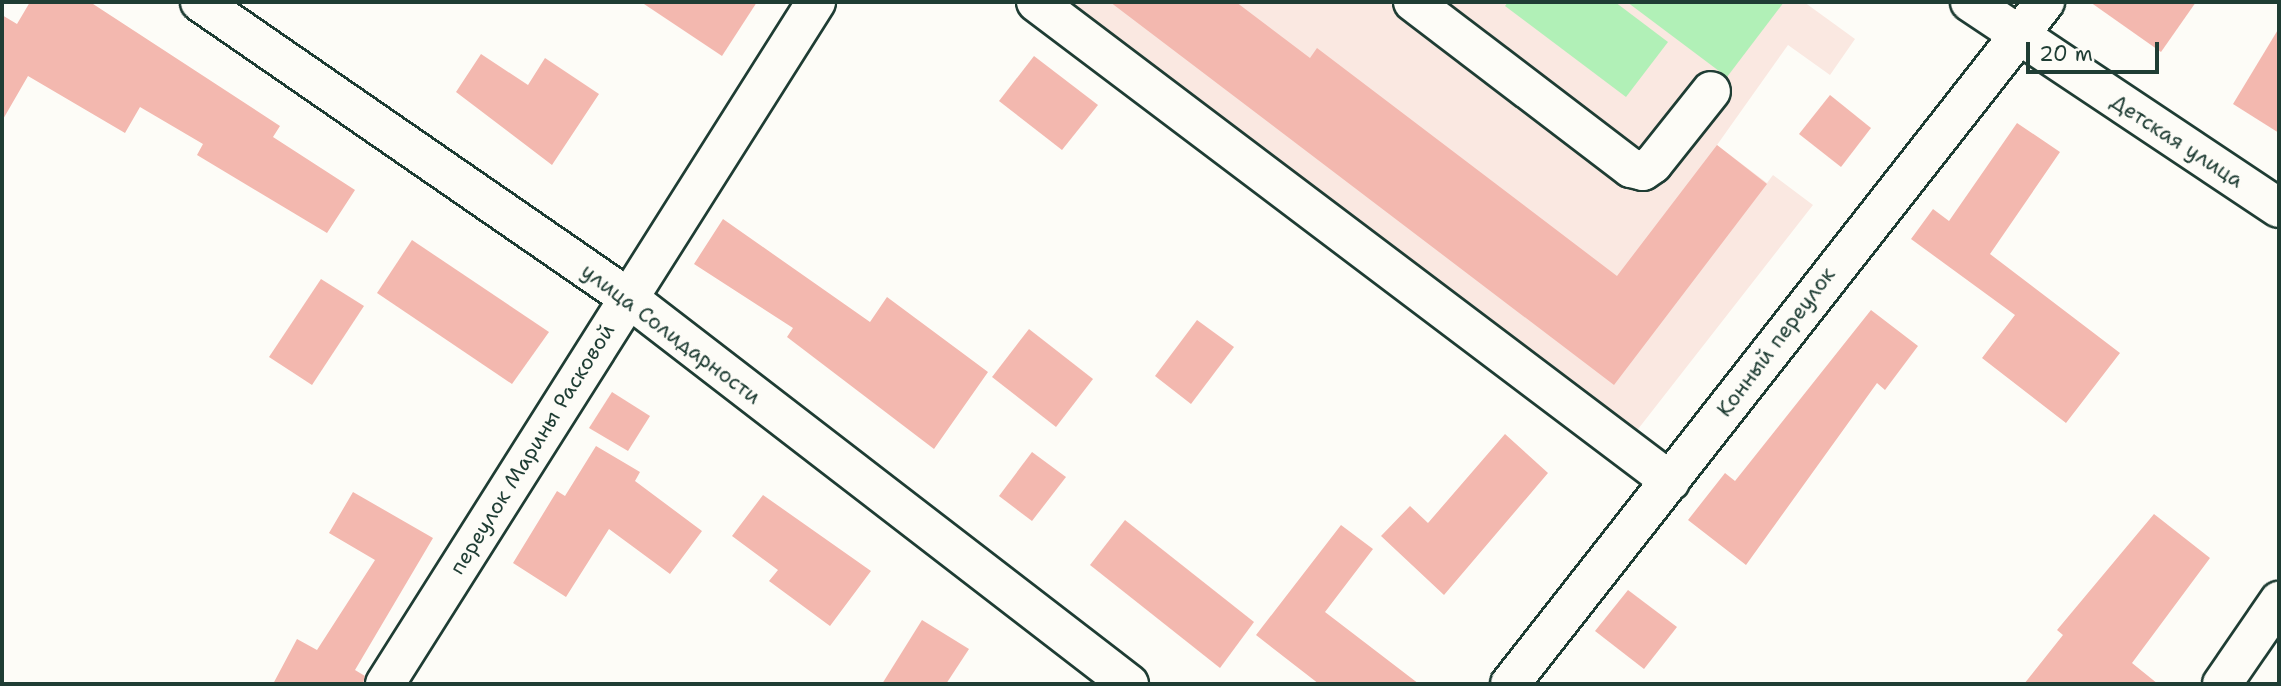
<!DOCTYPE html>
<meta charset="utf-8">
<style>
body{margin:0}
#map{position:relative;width:2281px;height:686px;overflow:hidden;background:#fdfcf7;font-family:"Shantell Sans",sans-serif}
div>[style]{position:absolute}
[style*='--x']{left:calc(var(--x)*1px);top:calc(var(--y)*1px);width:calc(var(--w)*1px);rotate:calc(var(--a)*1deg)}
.built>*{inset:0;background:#fae8e1}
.green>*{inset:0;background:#b1f0b7}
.building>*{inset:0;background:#f3b8af}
.roads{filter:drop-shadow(2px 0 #1f3d34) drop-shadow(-2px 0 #1f3d34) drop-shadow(0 2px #1f3d34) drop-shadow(0 -2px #1f3d34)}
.minor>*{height:38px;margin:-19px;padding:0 19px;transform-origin:19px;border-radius:19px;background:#fdfcf7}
span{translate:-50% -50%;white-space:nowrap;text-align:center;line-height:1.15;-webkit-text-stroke:5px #fdfcf7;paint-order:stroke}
.street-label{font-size:21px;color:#1f3d34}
.frame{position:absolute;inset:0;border:4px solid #1f3d34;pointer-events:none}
.scale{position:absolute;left:2026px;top:42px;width:133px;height:32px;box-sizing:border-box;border:4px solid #1f3d34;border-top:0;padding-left:9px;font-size:21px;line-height:24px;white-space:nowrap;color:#1f3d34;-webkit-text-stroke:5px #fdfcf7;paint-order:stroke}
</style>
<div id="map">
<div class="built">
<i style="clip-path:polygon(1063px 2px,1804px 2px,1855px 39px,1830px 75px,1788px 45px,1717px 145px,1767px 183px,1773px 175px,1813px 205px,1635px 433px)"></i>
</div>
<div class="green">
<i style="clip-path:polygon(1508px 2px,1615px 2px,1668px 42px,1626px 97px,1505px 6px)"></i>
<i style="clip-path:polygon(1627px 2px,1784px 2px,1727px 77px)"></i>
</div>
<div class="building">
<i style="clip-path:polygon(30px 2px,90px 2px,280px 126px,273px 137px,355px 190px,327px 233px,197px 155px,203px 144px,140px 107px,125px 133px,28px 76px,2px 121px,2px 15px,17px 24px)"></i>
<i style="clip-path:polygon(641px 2px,757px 2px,722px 56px)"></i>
<i style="clip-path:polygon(1110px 2px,1236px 2px,1310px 58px,1317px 48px,1617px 276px,1717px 145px,1767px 184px,1614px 385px)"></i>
<i style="clip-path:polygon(2090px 2px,2196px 2px,2161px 52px)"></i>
<i style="clip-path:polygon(2279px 28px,2279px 133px,2233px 104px)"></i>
<i style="clip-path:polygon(481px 54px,528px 85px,545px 58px,599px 94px,552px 165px,456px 92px)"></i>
<i style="clip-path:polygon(1034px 56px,1098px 105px,1062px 150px,999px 101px)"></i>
<i style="clip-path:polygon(1830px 95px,1871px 128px,1841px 167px,1799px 134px)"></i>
<i style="clip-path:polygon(2017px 123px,2060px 152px,1990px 254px,2120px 353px,2066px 423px,1982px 358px,2015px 315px,1911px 239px,1933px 209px,1949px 221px)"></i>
<i style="clip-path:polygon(723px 219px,870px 322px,887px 297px,988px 372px,934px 449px,787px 337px,793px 328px,694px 264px)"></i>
<i style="clip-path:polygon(412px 240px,549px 332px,512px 384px,377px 293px)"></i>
<i style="clip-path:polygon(321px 279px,364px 306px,312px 385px,269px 357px)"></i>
<i style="clip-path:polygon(1871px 310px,1918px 346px,1885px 390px,1877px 383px,1746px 565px,1688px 520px,1725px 473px,1735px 481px)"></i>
<i style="clip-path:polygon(1197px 320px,1234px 347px,1191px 404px,1155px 376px)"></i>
<i style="clip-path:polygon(1029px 329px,1093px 379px,1056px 427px,992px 377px)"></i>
<i style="clip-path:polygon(612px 392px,650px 416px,628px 451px,589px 428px)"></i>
<i style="clip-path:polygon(1505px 434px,1548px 473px,1444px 595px,1381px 536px,1410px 506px,1428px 523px)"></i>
<i style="clip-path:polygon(596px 446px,640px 472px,635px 481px,702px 531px,670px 574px,609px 529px,566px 597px,513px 563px,557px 491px,565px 496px)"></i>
<i style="clip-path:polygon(1032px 452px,1066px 477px,1032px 521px,999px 496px)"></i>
<i style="clip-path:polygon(353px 492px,433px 538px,355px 670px,365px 676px,363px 684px,273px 684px,297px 639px,317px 650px,375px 560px,329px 533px)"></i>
<i style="clip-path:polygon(763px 495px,871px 571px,830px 626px,769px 581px,778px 570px,732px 536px)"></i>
<i style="clip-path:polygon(2154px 514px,2210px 558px,2132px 663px,2158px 684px,2024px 684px,2063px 635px,2057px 630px)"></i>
<i style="clip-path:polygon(1125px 520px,1254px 622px,1220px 668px,1090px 565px)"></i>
<i style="clip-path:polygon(1341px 525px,1373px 549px,1325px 612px,1419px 684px,1319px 684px,1256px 635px)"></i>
<i style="clip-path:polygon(1628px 590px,1677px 627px,1644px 669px,1595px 631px)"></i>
<i style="clip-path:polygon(922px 620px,969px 649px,946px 684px,882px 684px)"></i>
</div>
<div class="roads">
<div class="minor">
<i style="--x:200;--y:2;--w:519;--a:34.64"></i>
<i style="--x:627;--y:297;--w:634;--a:37.63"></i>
<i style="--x:1036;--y:2;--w:795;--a:37.07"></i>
<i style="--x:1413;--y:2;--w:274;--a:37.3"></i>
<i style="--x:1631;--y:168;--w:12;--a:14"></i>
<i style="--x:1643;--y:171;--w:12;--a:-35"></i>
<i style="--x:1653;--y:164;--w:93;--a:-51.5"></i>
<i style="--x:1970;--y:2;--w:371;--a:33.7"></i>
<i style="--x:385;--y:684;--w:807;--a:-57.71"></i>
<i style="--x:1510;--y:684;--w:867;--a:-51.89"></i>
<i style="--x:2222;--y:684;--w:101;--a:-55.5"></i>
</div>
</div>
<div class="street-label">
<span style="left:2177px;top:141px;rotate:33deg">Детская улица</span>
<span style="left:671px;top:334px;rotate:37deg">улица Солидарности</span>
<span style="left:1776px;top:342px;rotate:-53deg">Конный переулок</span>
<span style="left:532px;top:449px;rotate:-58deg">переулок Марины Расковой</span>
</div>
<div class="frame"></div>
<div class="scale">20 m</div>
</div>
